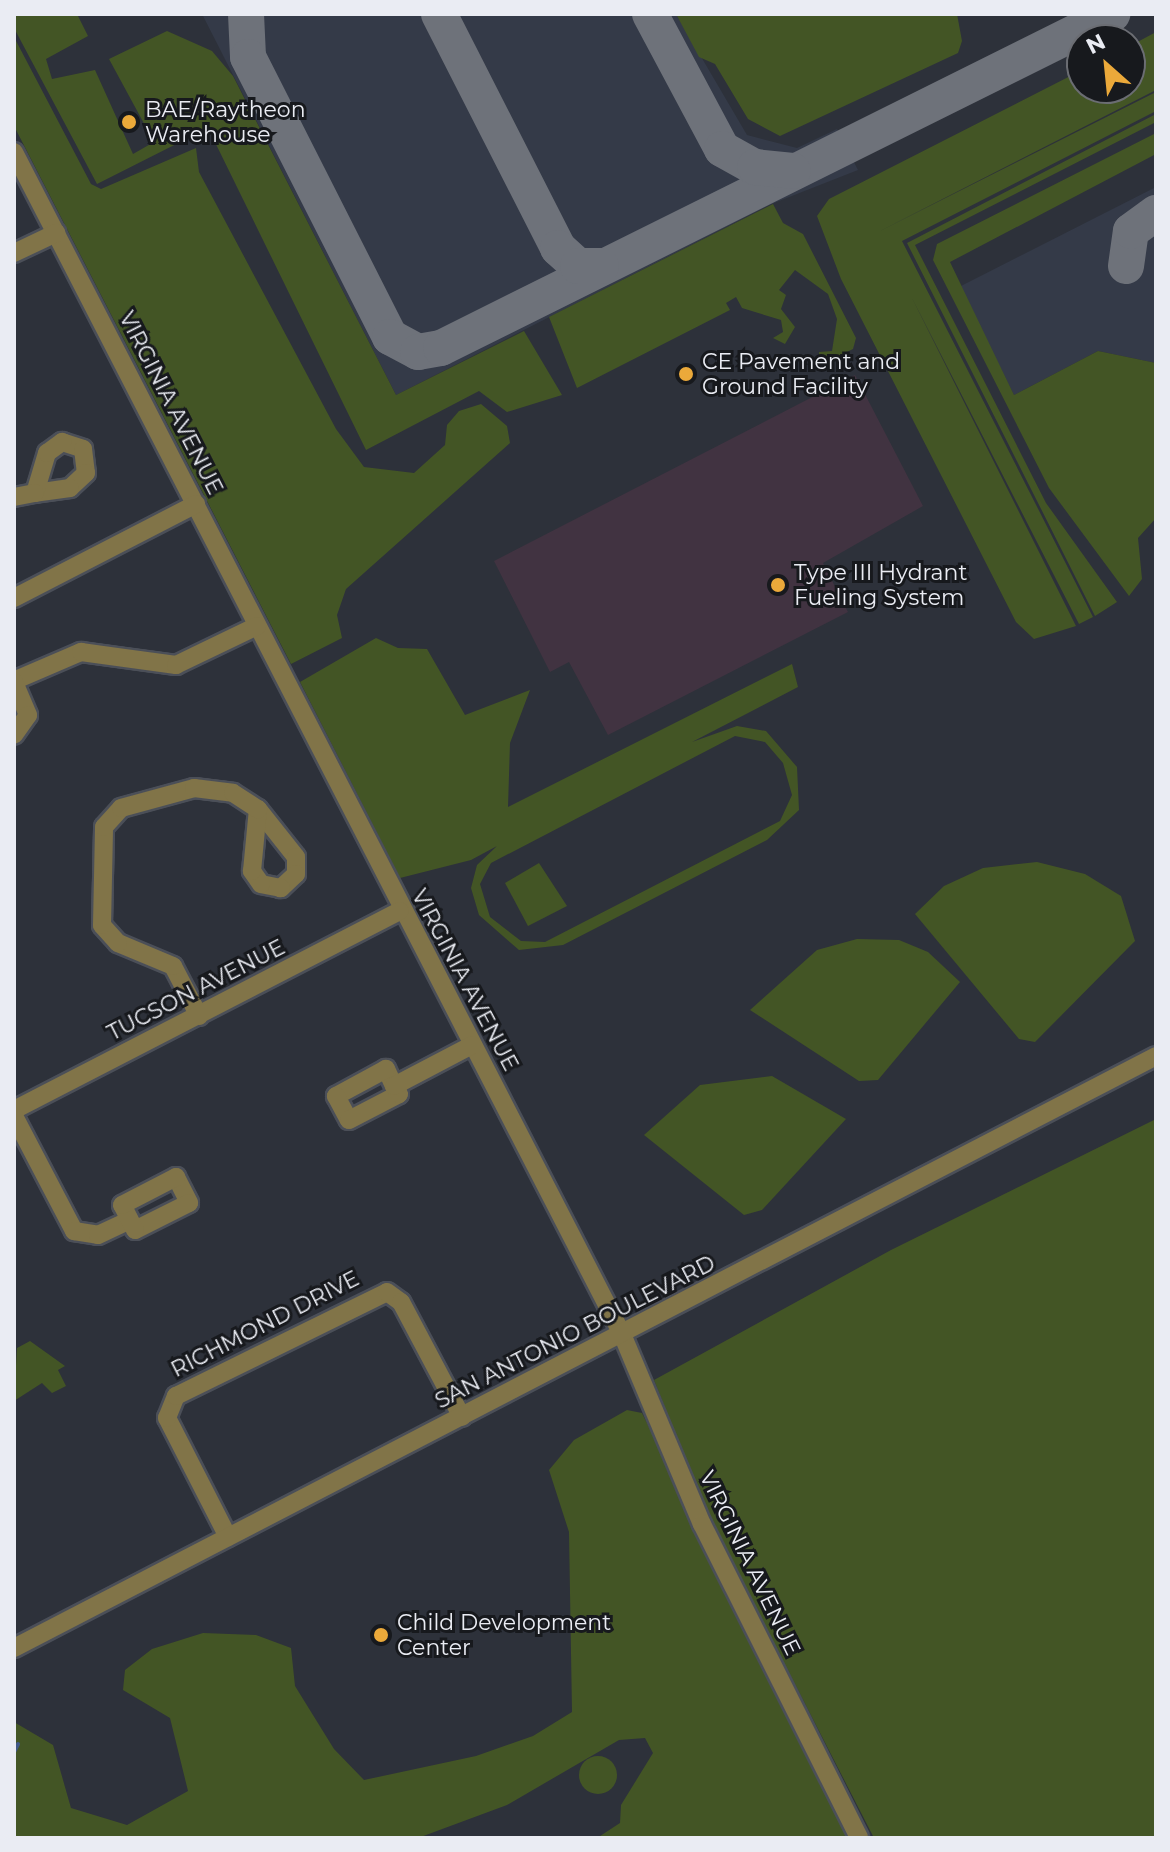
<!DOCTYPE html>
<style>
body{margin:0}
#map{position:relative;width:1170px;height:1852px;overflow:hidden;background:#2d313a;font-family:Montserrat,sans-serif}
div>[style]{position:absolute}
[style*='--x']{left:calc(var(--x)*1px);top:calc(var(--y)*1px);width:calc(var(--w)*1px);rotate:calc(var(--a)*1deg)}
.built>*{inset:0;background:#343a48}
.industrial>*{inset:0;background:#413341}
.green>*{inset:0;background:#435525}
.round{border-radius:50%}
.stream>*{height:4px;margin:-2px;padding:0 2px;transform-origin:2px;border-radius:2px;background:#405886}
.taxiway>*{height:36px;margin:-18px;padding:0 18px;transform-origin:18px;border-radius:18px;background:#6e727a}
.roads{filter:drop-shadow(2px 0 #4b4f58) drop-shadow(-2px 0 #4b4f58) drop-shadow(0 2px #4b4f58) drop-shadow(0 -2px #4b4f58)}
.minor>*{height:18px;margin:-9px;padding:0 9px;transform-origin:9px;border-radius:9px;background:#817448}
.dots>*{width:22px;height:22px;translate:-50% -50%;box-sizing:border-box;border:4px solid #17191d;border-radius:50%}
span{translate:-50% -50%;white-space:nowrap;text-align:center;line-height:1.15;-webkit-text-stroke:6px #17191d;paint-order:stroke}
.poi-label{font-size:22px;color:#eaecf3}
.left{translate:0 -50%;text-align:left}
.street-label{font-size:22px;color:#eaecf3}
.frame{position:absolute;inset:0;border:16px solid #eaecf3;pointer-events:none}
.north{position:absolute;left:1066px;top:24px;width:80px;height:80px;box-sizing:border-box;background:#17191d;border:2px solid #6b6d73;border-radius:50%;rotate:333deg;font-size:22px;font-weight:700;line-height:32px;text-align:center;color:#eaecf3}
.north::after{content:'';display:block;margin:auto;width:28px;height:36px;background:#eba93a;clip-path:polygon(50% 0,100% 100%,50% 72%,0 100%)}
</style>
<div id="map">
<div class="built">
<i style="clip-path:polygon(202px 14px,676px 14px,747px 135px,797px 148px,837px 129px,858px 170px,774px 203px,396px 395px)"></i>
<i style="clip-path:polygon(1156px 187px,1156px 363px,1098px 351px,1014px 395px,959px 287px)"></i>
</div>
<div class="industrial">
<i style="clip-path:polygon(855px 375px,923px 506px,823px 563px,848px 612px,608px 735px,569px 662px,550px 672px,494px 561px)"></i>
</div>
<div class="green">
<i style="clip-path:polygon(14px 14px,77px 14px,88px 36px,46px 59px,52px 79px,95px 70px,133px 154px,154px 142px,109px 59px,167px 31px,212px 51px,233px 76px,396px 395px,524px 331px,562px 395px,507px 412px,479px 391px,366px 450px,208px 128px,97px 184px,14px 28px)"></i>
<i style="clip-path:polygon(676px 14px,957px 14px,962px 41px,958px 53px,780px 136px,748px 119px,715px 64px,699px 57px)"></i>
<i style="clip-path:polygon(1156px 32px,1156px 90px,878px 232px,1156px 92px,1156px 111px,902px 241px,1093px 617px,1079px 624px,912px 298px,1076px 626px,1034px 639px,1016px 622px,841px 279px,817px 216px,829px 199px,1082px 70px,1082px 88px,1130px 88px,1130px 46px)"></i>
<i style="clip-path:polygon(14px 37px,91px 184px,101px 189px,196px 148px,199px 172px,336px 429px,364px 467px,414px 473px,445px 445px,447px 425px,459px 411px,481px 404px,507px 426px,510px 443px,346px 589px,337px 615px,342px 638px,291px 664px,14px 126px)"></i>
<i style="clip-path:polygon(1156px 114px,1156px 122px,915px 245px,1046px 503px,1117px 602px,1095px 616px,907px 243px)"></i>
<i style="clip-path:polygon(1156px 133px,1156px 154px,950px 262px,1014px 395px,1098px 351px,1156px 363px,1156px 518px,1138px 538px,1142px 579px,1129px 596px,1049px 488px,933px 260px,937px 244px)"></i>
<i style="clip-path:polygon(773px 204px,783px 223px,803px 234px,856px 338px,853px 349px,819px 365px,819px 352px,832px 351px,837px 319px,828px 294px,795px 270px,779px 290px,786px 295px,781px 309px,795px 327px,785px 344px,773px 338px,783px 332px,781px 320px,742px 308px,736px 297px,726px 303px,730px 310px,577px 388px,549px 317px)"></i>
<i style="clip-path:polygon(evenodd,376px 638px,398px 648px,427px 649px,465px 715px,530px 690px,510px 743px,508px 807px,792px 664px,798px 687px,692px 742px,737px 726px,766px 731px,797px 767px,799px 810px,767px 840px,563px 945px,519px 950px,479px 915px,471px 888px,477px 865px,497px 846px,623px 778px,471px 860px,400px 878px,300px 682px,376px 638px,735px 736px,765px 742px,783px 763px,792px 795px,780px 821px,545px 942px,521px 941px,490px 917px,480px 884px,491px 863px,735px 736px)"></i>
<i style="clip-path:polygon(1037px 862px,1085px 874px,1121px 896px,1135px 941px,1035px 1042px,1019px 1039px,915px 914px,944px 886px,983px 868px)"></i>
<i style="clip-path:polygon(539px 863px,567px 906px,528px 926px,505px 883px)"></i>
<i style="clip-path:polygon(857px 939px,899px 940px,928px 952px,960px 982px,878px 1080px,859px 1081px,750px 1010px,817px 950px)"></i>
<i style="clip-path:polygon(772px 1076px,846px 1119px,762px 1210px,744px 1215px,644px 1135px,700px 1085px)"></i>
<i style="clip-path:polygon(1156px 1119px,1156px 1838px,874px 1838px,707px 1513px,654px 1380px,891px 1250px)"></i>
<i style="clip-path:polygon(30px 1341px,65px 1366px,58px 1370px,66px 1386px,52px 1393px,42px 1383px,14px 1401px,17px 1348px)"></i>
<i style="clip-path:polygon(627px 1410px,642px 1413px,853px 1838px,597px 1838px,620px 1823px,621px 1805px,653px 1753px,645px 1738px,619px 1740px,507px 1805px,418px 1838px,14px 1838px,14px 1722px,53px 1745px,71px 1808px,127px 1825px,188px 1791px,170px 1718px,123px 1690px,125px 1670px,152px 1649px,203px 1633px,256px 1635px,291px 1648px,295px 1686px,334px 1749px,364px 1780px,476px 1756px,533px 1736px,572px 1712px,569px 1532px,549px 1470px,574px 1440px)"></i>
<i class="round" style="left:579px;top:1756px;width:38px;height:38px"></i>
</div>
<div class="stream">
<i style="--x:14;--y:1752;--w:9;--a:-63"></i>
</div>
<div class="taxiway">
<i style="--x:246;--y:14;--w:43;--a:87.3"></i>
<i style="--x:248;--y:57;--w:314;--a:63.1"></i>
<i style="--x:390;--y:337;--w:32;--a:28"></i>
<i style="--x:418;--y:352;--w:23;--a:-10"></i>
<i style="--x:441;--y:348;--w:750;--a:-26.46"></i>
<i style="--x:439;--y:14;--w:263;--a:63"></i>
<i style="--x:558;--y:248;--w:27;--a:42"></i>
<i style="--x:578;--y:266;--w:23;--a:0"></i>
<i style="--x:650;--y:14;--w:153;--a:61.9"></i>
<i style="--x:722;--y:149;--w:38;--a:29"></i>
<i style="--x:755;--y:167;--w:38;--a:6"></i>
<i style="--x:1126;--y:266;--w:35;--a:-82"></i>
<i style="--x:1131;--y:231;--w:31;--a:-36"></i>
</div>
<div class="roads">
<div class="minor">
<i style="--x:14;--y:152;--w:1329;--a:62.78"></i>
<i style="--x:622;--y:1334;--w:206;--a:67.2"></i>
<i style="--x:702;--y:1524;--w:351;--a:63.4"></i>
<i style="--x:14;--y:253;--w:47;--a:-25.5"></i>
<i style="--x:62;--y:442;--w:22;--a:18"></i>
<i style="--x:83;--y:449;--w:24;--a:83"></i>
<i style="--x:86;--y:473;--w:22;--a:137"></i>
<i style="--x:70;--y:488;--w:35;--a:172"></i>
<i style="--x:35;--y:493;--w:42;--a:-73.3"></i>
<i style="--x:47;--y:453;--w:19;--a:-36"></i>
<i style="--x:14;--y:497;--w:21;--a:-11"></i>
<i style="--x:14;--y:598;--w:205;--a:-27.3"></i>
<i style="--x:18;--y:679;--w:69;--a:-23.2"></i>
<i style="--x:81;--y:652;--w:96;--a:7.8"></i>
<i style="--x:176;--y:665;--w:90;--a:-25.7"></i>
<i style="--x:14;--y:682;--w:36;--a:67"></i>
<i style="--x:28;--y:715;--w:24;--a:125"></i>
<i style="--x:258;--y:809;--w:61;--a:51.6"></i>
<i style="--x:296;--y:857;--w:17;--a:90"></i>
<i style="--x:296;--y:874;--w:21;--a:137"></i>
<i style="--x:281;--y:888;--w:20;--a:-169"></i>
<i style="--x:261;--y:884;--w:16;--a:-125"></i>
<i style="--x:252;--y:871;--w:62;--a:-84.5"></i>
<i style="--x:199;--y:1016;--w:56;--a:-117.5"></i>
<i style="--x:173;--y:966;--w:60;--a:-157.3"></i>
<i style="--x:118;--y:943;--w:24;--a:-132"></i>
<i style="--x:102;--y:925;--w:98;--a:-88.8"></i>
<i style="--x:104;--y:827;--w:25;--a:-48"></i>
<i style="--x:121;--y:808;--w:76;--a:-15.3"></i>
<i style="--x:194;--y:788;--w:39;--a:7"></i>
<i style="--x:233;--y:793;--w:30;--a:33"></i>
<i style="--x:394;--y:1086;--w:19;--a:-115"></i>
<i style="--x:386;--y:1069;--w:57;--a:151.6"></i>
<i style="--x:336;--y:1096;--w:27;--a:62"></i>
<i style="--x:349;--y:1120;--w:56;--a:-27.5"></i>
<i style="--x:399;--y:1094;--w:9;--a:-122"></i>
<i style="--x:394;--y:1086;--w:88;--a:-27.7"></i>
<i style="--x:14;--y:1110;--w:434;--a:-27.3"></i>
<i style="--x:14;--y:1116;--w:130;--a:62.4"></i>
<i style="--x:74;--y:1231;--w:24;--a:9"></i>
<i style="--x:98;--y:1235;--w:35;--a:-25"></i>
<i style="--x:176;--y:1177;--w:29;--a:63"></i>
<i style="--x:189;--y:1203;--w:60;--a:153.4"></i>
<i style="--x:135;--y:1230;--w:28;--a:-117"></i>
<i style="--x:122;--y:1205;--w:61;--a:-27.4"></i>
<i style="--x:228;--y:1537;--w:134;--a:-117.1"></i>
<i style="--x:167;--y:1418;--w:24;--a:-68"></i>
<i style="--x:176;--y:1396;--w:235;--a:-26.2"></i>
<i style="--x:387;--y:1292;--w:17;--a:36"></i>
<i style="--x:401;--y:1302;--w:130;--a:62.1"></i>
<i style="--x:14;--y:1648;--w:1286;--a:-27.4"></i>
</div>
</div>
<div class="dots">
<i style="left:129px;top:122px;background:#eba93a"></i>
<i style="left:686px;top:374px;background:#eba93a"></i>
<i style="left:778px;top:585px;background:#eba93a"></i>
<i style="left:381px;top:1635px;background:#eba93a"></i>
</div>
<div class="poi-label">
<span class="left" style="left:145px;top:122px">BAE/Raytheon<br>Warehouse</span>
<span class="left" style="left:702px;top:374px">CE Pavement and<br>Ground Facility</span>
<span class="left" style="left:794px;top:585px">Type III Hydrant<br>Fueling System</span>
<span class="left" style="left:397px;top:1635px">Child Development<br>Center</span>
</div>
<div class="street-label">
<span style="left:171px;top:403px;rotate:63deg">VIRGINIA AVENUE</span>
<span style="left:465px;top:980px;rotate:62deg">VIRGINIA AVENUE</span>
<span style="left:196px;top:990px;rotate:-27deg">TUCSON AVENUE</span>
<span style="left:265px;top:1324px;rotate:-27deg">RICHMOND DRIVE</span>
<span style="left:575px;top:1332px;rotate:-27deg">SAN ANTONIO BOULEVARD</span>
<span style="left:750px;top:1563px;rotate:64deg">VIRGINIA AVENUE</span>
</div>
<div class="frame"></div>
<div class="north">N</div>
</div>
